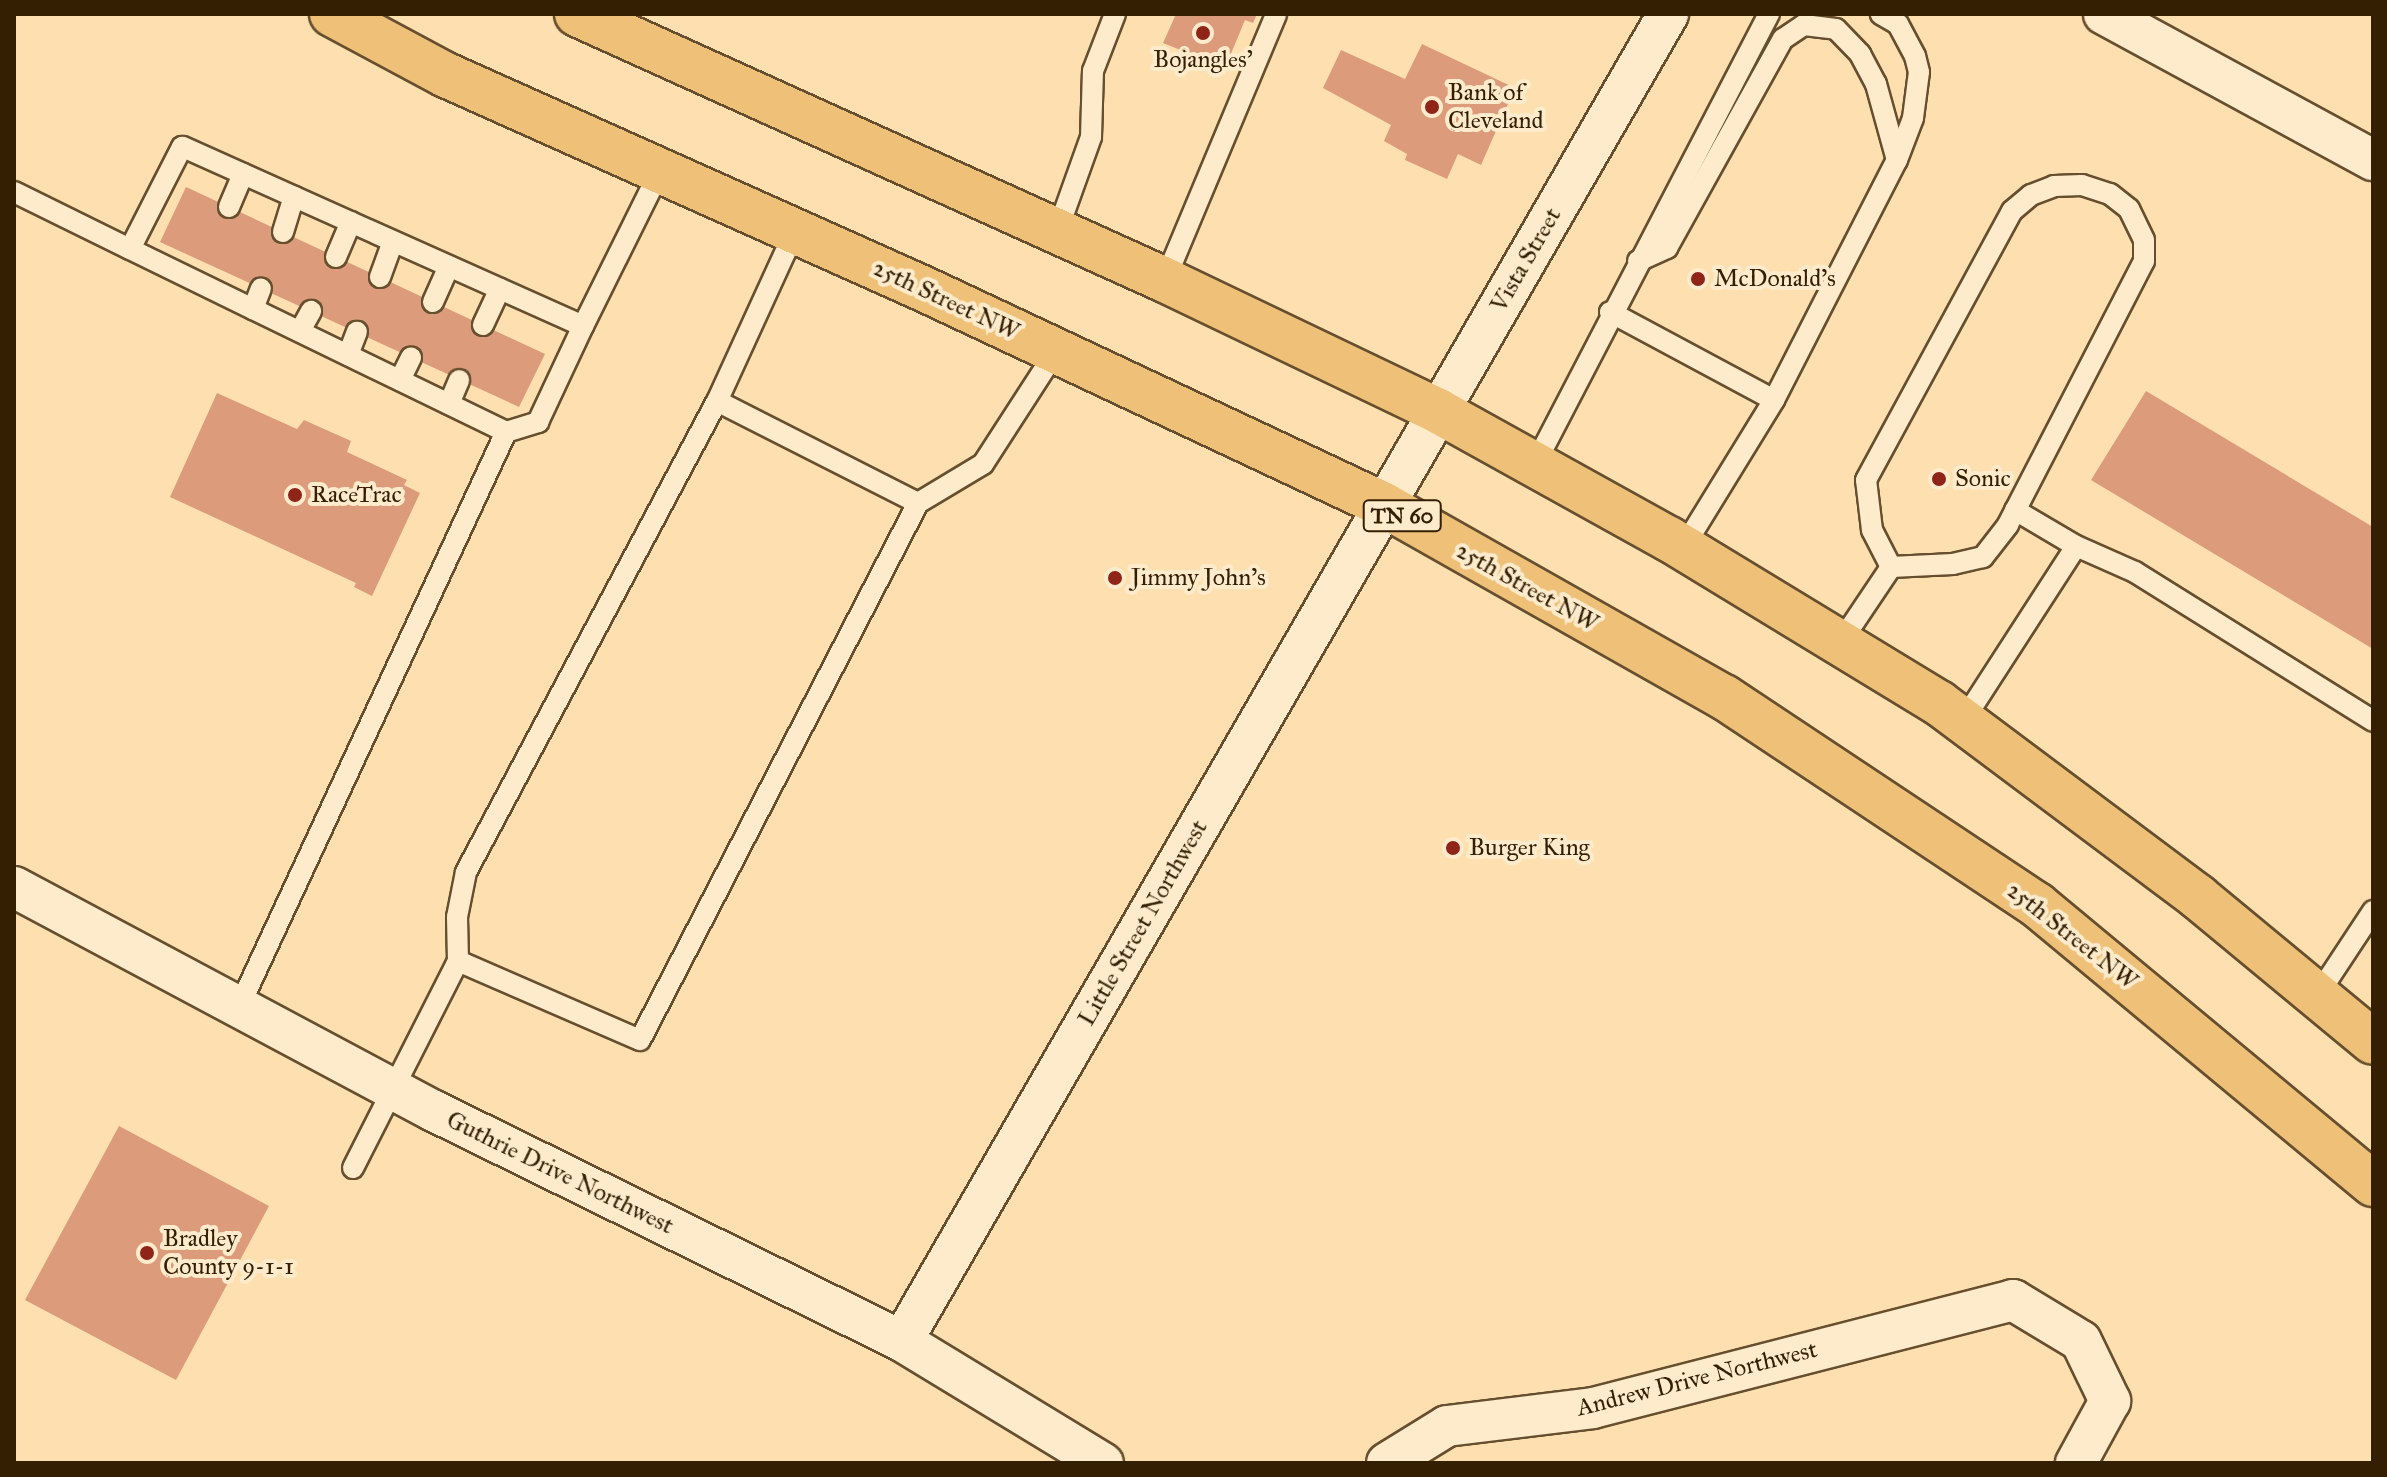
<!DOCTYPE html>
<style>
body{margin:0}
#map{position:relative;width:2387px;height:1477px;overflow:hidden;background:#fee0b0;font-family:"IM FELL Great Primer",serif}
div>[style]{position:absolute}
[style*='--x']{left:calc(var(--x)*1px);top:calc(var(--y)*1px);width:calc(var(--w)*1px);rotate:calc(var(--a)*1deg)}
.building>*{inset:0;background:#dc9b7a}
.roads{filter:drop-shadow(2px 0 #664f2e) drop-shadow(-2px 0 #664f2e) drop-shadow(0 2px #664f2e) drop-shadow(0 -2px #664f2e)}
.lane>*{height:20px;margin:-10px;padding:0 10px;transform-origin:10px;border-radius:10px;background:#feebcc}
.street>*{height:40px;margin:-20px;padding:0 20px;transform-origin:20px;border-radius:20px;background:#feebcc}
.highway>*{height:44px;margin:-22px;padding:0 22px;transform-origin:22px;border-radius:22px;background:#efc078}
.dots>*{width:22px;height:22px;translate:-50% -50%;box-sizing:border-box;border:4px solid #feebcc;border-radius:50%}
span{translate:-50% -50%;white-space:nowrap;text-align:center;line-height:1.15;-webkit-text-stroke:8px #feebcc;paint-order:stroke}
.shield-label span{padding:2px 6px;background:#feebcc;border:2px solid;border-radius:6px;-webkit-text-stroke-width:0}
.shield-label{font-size:22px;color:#341f02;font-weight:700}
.poi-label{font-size:24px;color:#341f02}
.left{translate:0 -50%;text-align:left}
.street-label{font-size:24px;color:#341f02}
.frame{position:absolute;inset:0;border:16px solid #341f02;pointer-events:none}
</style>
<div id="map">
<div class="building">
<i style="clip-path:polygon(1176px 14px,1257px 14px,1253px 23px,1245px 20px,1225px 68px,1163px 43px)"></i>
<i style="clip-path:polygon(1422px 44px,1515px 88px,1481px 165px,1458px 154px,1447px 179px,1405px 160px,1407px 154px,1384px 141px,1391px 125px,1323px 88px,1341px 50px,1405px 79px)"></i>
<i style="clip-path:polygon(186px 187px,545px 354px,519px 407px,160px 242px)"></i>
<i style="clip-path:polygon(2146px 391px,2373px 527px,2373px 649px,2091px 480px)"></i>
<i style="clip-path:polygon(217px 393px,297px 429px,304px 420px,351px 441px,347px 452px,407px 480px,404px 485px,420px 493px,372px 596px,354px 587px,356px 583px,170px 497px)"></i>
<i style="clip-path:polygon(119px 1126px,269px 1206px,176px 1380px,25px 1300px)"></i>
</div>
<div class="roads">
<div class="lane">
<i style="--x:2082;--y:185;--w:29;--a:18"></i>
<i style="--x:2110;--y:194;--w:24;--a:38"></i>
<i style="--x:2129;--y:209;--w:34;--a:64"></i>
<i style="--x:2144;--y:240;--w:21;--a:90"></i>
<i style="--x:2144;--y:261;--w:297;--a:117.3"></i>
<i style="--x:2008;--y:525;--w:41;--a:128"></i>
<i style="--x:1983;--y:557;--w:31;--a:167"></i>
<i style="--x:1953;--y:564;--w:62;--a:177.2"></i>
<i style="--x:1891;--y:567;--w:42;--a:-117.2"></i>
<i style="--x:1872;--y:530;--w:50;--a:-96.8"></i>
<i style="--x:1866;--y:480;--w:306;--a:-61.5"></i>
<i style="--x:2012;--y:211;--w:25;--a:-40"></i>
<i style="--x:2031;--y:195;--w:25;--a:-21"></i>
<i style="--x:2054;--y:186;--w:28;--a:-2"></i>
<i style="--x:14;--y:192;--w:129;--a:26.2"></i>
<i style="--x:130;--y:249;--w:137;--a:26"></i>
<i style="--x:253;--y:309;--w:281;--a:25.9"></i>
<i style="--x:506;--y:432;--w:34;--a:-17"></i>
<i style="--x:538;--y:422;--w:106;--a:-64.9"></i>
<i style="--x:583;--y:326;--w:439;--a:-155.9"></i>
<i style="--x:182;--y:147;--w:114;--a:117"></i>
<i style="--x:229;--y:207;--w:36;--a:-67"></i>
<i style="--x:795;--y:231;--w:187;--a:114.6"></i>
<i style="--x:717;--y:401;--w:534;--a:118.05"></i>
<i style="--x:466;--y:872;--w:46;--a:101.3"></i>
<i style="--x:457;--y:917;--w:44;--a:88.7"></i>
<i style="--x:458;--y:961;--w:198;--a:23.5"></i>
<i style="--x:640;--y:1040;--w:605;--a:-62.63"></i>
<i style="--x:918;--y:503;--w:76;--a:-31"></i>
<i style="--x:983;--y:464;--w:135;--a:-57.1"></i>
<i style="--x:283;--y:232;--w:37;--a:-73"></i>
<i style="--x:1057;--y:232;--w:101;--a:-70.3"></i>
<i style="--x:1091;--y:137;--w:66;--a:-88.3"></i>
<i style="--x:1093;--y:71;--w:61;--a:-68.9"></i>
<i style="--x:336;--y:257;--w:38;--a:-67"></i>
<i style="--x:1638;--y:261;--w:32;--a:-24"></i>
<i style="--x:1667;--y:248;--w:239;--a:-61"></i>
<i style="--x:1783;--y:39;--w:25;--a:-34"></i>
<i style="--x:1804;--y:25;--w:32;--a:7"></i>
<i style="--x:1836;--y:29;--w:35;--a:46"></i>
<i style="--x:1860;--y:54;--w:34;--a:62"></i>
<i style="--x:1876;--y:84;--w:79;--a:74.6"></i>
<i style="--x:380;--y:277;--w:38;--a:-70"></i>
<i style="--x:1165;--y:280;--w:288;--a:-67.3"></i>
<i style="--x:433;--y:302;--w:39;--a:-66"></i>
<i style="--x:253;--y:309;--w:22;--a:-69"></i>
<i style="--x:1610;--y:312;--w:186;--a:28.2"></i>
<i style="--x:483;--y:325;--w:40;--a:-65"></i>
<i style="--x:583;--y:326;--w:173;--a:-63.6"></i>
<i style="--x:300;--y:331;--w:23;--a:-61"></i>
<i style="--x:348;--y:355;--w:25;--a:-69"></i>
<i style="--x:400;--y:380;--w:25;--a:-64"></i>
<i style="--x:717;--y:401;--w:225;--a:26.9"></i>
<i style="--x:449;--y:404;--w:26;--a:-67"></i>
<i style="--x:1535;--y:464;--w:507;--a:-62.53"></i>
<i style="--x:2015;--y:510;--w:71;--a:30.5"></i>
<i style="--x:1683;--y:548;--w:174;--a:-58.4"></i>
<i style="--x:1774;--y:400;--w:270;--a:-62.9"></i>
<i style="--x:1897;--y:160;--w:45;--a:-69.1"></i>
<i style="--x:1913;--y:118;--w:46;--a:-82.6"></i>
<i style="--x:1919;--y:72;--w:16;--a:-104"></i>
<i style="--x:1915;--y:56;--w:36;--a:-118"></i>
<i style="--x:1898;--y:24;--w:20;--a:-150"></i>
<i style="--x:1840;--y:643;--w:92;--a:-56.1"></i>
<i style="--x:1963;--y:721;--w:208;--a:-57.1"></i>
<i style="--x:2076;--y:546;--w:64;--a:23.8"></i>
<i style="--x:2135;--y:572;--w:281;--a:32"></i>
<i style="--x:2317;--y:996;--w:102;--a:-56.6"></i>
<i style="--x:239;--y:1007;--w:634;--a:-65.09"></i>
<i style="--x:353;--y:1168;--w:232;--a:-63.1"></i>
</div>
<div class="street">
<i style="--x:2104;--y:14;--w:306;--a:28.5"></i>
<i style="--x:14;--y:887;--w:476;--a:28.1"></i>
<i style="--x:434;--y:1111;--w:521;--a:26.17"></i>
<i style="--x:902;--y:1341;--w:235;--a:31.3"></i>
<i style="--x:902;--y:1341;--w:1532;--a:-60"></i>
<i style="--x:1387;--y:1463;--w:70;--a:-31.7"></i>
<i style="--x:1447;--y:1426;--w:147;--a:-7"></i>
<i style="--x:1593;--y:1408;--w:434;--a:-14.4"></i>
<i style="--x:2013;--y:1300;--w:79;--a:31.1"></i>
<i style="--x:2081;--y:1341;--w:67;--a:64.2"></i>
<i style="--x:2110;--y:1401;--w:71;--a:118.7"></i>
</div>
<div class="highway">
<i style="--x:332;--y:14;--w:129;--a:28.2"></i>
<i style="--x:446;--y:75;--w:524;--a:24.12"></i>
<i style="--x:924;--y:289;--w:508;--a:25.15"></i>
<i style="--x:1384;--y:505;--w:390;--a:29.5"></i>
<i style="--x:1724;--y:697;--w:376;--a:33.6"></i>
<i style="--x:2037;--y:905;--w:437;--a:39.7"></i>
<i style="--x:577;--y:14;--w:645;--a:24.34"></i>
<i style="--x:1165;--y:280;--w:303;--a:25.6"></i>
<i style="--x:1438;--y:411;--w:264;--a:29"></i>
<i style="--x:1669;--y:539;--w:316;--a:31.3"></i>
<i style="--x:1939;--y:703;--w:324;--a:36.8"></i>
<i style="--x:2198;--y:897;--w:227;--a:39.6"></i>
</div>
</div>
<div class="dots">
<i style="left:1203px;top:33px;background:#8f2418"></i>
<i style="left:1432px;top:107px;background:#8f2418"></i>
<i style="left:1698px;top:279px;background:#8f2418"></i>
<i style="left:1939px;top:479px;background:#8f2418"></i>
<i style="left:295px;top:495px;background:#8f2418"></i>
<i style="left:1115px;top:578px;background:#8f2418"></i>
<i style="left:1453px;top:848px;background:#8f2418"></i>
<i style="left:147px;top:1253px;background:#8f2418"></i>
</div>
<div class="shield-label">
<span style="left:1402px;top:516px">TN 60</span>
</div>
<div class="poi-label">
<span style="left:1203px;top:60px">Bojangles'</span>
<span class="left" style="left:1448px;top:107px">Bank of<br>Cleveland</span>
<span class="left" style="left:1714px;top:279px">McDonald's</span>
<span class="left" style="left:1955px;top:479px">Sonic</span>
<span class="left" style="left:311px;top:495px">RaceTrac</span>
<span class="left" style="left:1131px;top:578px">Jimmy John's</span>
<span class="left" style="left:1469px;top:848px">Burger King</span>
<span class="left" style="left:163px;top:1253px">Bradley<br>County 9-1-1</span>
</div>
<div class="street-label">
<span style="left:1526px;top:260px;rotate:-60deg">Vista Street</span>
<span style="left:946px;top:300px;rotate:25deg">25th Street NW</span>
<span style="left:1527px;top:587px;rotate:29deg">25th Street NW</span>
<span style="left:1143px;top:923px;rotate:-60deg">Little Street Northwest</span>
<span style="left:2072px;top:936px;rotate:38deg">25th Street NW</span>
<span style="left:560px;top:1173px;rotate:26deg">Guthrie Drive Northwest</span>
<span style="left:1697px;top:1379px;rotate:-14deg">Andrew Drive Northwest</span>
</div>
<div class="frame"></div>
</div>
